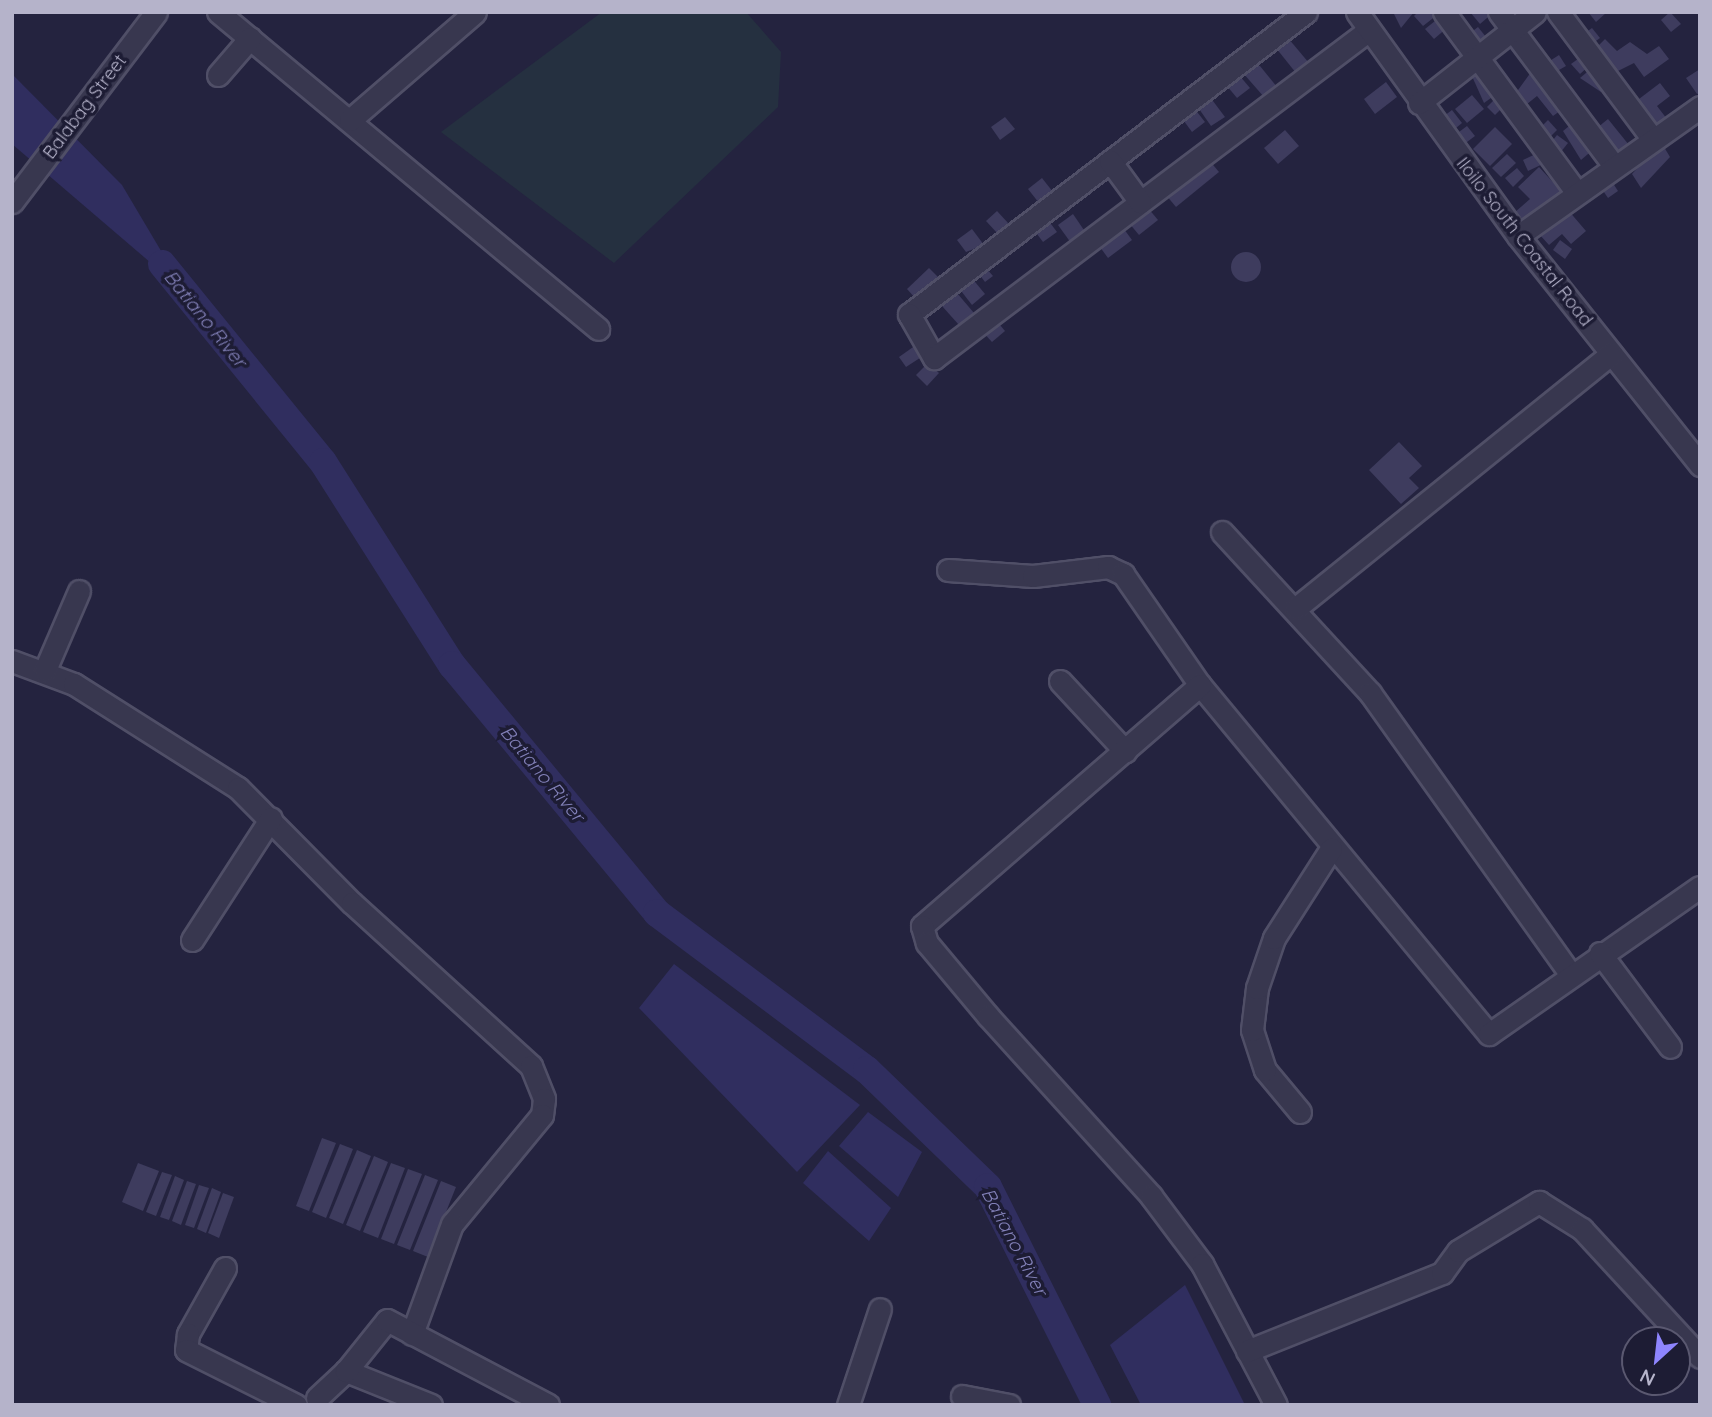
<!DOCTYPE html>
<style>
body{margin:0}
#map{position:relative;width:1712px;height:1417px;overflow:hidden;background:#24233f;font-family:Quicksand,sans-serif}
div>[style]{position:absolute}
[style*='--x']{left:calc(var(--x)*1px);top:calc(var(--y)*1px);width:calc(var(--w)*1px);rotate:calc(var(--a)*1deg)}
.green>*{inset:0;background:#253040}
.water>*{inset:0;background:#302e5f}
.river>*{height:28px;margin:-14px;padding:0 14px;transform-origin:14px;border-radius:14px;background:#302e5f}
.building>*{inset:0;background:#3e3c5e}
.round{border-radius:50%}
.roads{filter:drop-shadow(2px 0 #504f67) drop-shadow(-2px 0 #504f67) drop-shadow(0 2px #504f67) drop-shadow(0 -2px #504f67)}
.minor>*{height:21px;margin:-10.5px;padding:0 10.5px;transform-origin:10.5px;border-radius:10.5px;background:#38374f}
span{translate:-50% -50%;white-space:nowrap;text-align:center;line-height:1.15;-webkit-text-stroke:7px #1d1c34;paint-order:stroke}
.street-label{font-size:18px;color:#b5b3ca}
.water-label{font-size:19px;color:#8280b8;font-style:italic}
.frame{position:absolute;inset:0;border:14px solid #b5b3ca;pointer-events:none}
.north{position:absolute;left:1621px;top:1326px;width:70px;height:70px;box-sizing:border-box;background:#1d1c34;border:2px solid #5a5870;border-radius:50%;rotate:207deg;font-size:19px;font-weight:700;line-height:28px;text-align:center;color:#b5b3ca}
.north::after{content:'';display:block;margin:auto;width:24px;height:32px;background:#8e85fe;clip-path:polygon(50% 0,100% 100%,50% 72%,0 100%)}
</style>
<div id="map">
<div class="green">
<i style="clip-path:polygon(602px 12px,746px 12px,781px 52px,778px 107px,614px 263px,441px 132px)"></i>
</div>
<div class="water">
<i style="clip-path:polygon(12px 74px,122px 185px,186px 293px,12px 144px)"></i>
<i style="clip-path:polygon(674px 964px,860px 1105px,797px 1172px,639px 1008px)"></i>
<i style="clip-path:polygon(868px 1112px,922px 1152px,898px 1197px,839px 1146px)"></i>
<i style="clip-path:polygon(828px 1151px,891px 1208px,869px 1241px,803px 1183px)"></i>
<i style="clip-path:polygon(1185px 1285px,1245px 1405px,1141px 1405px,1110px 1345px)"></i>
</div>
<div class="river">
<i style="--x:162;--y:264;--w:255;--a:50.9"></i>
<i style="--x:323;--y:462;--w:241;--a:57.6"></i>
<i style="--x:452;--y:665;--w:322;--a:50.4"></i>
<i style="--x:657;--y:913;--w:262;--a:36.8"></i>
<i style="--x:867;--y:1070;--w:168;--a:44"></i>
<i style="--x:988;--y:1187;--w:244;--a:63.4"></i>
</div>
<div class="building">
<i style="clip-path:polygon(1393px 12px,1414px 12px,1401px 28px)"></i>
<i style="clip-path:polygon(1418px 12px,1441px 12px,1423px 26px,1414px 16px)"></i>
<i style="clip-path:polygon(1470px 12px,1494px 12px,1480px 24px)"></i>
<i style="clip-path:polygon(1588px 12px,1607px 12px,1596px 22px)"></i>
<i style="clip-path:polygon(1670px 12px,1681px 24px,1671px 32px,1661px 20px)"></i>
<i style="clip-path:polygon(1440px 17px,1448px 27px,1434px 39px,1425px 29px)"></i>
<i style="clip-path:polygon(1478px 27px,1486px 37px,1473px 47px,1465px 37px)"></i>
<i style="clip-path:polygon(1592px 28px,1600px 38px,1589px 46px,1581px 36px)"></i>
<i style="clip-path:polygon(1288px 38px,1309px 63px,1296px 73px,1276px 48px)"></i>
<i style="clip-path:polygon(1605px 39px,1617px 51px,1630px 42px,1647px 54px,1659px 46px,1669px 59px,1644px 77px,1634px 63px,1616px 72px,1596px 48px)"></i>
<i style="clip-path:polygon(1559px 55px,1566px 66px,1552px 74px,1545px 64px)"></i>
<i style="clip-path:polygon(1582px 56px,1590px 65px,1580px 74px,1571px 64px)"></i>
<i style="clip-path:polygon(1252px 66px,1260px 66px,1277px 87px,1264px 97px,1243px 73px)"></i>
<i style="clip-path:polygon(1593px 67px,1609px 85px,1601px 92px,1580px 78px)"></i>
<i style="clip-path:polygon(1480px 68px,1498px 93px,1484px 103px,1471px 74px)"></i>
<i style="clip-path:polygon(1534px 68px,1564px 108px,1553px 116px,1537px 96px,1522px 108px,1513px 97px)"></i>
<i style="clip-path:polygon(1700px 69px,1700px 93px,1697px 94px,1686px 78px)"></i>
<i style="clip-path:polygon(1239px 75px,1250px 88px,1237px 98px,1227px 86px)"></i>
<i style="clip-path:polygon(1386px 82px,1397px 97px,1375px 114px,1364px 99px)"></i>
<i style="clip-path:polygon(1660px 83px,1670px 96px,1657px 106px,1667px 119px,1652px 130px,1639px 99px)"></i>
<i style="clip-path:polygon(1472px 95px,1484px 109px,1467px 123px,1455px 109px)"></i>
<i style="clip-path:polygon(1210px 97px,1225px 117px,1211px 126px,1197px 106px)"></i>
<i style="clip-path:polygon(1497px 97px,1505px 105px,1495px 115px,1487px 107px)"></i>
<i style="clip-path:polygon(1194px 108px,1205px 122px,1192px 132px,1181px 117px)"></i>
<i style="clip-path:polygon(1452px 110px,1462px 123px,1450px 133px,1440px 119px)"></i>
<i style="clip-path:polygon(1005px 117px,1015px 129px,1000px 140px,991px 127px)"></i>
<i style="clip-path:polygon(1608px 119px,1629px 145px,1613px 157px,1592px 132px)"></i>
<i style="clip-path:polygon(1548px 120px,1557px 130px,1547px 140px,1538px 130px)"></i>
<i style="clip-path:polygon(1574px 122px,1595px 148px,1581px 160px,1563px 131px)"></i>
<i style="clip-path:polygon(1467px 126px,1475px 136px,1463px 145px,1455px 135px)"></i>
<i style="clip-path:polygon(1495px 127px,1512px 144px,1490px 166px,1473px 149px)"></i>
<i style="clip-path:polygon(1285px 130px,1299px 146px,1278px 164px,1264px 148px)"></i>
<i style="clip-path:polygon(1557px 135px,1568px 143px,1560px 153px,1549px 145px)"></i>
<i style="clip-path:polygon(1661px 142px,1670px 157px,1641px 188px,1632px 174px)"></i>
<i style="clip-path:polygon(1540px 152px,1545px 163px,1528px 171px,1523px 160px)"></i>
<i style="clip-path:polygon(1507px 154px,1516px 163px,1501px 177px,1492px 168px)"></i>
<i style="clip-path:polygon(1209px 160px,1219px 172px,1176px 207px,1166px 195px)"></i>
<i style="clip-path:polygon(1539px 167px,1563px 193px,1522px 223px,1514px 213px,1530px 199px,1518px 187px)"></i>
<i style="clip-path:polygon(1517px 168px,1524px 176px,1513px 187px,1505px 178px)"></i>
<i style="clip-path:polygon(1609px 177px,1618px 191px,1608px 198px,1599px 185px)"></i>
<i style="clip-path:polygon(1042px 178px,1053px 192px,1039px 203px,1028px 189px)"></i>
<i style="clip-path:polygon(1148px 208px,1158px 220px,1139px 235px,1129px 223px)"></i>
<i style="clip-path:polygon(1568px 210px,1586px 231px,1571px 244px,1562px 234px,1549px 245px,1539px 234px)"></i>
<i style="clip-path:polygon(997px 211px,1009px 224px,998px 234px,986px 221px)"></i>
<i style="clip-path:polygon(1073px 214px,1086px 233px,1071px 243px,1058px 225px)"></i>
<i style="clip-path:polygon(1048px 220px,1057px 232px,1043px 242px,1034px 230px)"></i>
<i style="clip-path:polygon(1121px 225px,1132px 240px,1108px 258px,1097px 243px)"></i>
<i style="clip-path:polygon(972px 229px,984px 245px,966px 252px,957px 240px)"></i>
<i style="clip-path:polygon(1560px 240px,1572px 249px,1565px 259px,1553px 250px)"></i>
<i class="round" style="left:1231px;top:252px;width:30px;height:30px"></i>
<i style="clip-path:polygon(929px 268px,939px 278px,916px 299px,907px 289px)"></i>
<i style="clip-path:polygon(986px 268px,993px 276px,985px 282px,979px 274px)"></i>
<i style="clip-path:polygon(971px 277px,985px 294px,972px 305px,958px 287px)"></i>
<i style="clip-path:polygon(957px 293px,974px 313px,959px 325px,942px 306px)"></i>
<i style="clip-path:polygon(995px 319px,1005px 331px,992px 342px,981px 330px)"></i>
<i style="clip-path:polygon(916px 345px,923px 356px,906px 367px,899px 357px)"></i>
<i style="clip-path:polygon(928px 363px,939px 373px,927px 386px,916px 375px)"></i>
<i style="clip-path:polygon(1399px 442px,1422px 466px,1409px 478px,1419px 488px,1401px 504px,1369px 470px)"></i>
<i style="clip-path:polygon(322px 1138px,336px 1143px,309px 1211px,296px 1206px)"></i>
<i style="clip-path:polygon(340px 1144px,353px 1149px,326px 1218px,312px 1212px)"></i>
<i style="clip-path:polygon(357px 1150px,371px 1156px,343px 1224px,329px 1218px)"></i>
<i style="clip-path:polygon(374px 1156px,388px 1162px,360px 1231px,346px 1225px)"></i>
<i style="clip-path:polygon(138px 1163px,159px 1171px,143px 1211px,122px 1202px)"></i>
<i style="clip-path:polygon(391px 1163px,405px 1168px,378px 1238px,363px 1232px)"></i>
<i style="clip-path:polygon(408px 1169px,422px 1174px,394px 1244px,381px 1239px)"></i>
<i style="clip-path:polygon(162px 1172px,172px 1175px,156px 1216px,146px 1212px)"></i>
<i style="clip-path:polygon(425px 1175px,438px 1180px,410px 1250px,397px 1245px)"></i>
<i style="clip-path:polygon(175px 1176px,184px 1180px,169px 1220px,160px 1217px)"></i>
<i style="clip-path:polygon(187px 1181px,196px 1184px,181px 1225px,172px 1221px)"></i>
<i style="clip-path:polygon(441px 1181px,456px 1187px,428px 1257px,413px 1251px)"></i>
<i style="clip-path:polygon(199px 1185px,209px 1188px,194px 1228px,185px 1225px)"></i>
<i style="clip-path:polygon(212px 1188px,221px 1192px,206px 1233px,197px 1229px)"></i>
<i style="clip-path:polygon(223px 1193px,234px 1197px,219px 1238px,208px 1233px)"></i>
</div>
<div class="roads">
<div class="minor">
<i style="--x:218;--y:12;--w:495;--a:39.8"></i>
<i style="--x:1306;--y:12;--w:499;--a:142.7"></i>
<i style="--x:909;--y:314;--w:51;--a:60.4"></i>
<i style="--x:934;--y:358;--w:545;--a:-37.02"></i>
<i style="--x:1357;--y:12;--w:276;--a:54.3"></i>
<i style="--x:1518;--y:236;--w:293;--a:51.5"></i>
<i style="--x:1444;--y:12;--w:225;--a:53.7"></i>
<i style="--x:1499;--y:12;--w:192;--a:53.2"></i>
<i style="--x:1558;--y:12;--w:157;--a:53.3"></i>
<i style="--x:218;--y:75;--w:49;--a:-49.1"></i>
<i style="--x:1419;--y:103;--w:147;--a:-38.1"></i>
<i style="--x:350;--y:120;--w:165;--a:-40.8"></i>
<i style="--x:1110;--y:161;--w:51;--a:53.8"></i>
<i style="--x:12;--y:202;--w:238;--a:-52.8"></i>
<i style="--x:1518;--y:236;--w:223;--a:-35.3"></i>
<i style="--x:1222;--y:532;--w:219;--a:47.4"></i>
<i style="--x:1370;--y:693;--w:344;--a:54.5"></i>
<i style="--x:948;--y:570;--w:85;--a:4"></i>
<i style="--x:1033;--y:576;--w:76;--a:-6.8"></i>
<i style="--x:1108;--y:567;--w:17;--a:25"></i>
<i style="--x:1123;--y:574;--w:135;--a:55.3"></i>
<i style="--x:1200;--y:685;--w:453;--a:50.4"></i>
<i style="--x:1489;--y:1034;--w:257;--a:-34.9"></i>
<i style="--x:1296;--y:608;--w:405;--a:-38.9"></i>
<i style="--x:12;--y:661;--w:66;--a:20.4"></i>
<i style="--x:74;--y:684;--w:194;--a:32.4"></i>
<i style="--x:238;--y:788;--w:162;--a:45.3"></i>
<i style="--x:352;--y:903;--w:242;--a:42.3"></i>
<i style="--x:531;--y:1066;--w:35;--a:68"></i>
<i style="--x:544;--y:1099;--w:16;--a:97"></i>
<i style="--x:542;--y:1115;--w:141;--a:129.5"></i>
<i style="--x:452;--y:1224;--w:117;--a:110"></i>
<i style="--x:45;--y:670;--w:86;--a:-66.7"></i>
<i style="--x:1060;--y:681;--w:96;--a:47.1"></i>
<i style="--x:1200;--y:685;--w:368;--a:139.1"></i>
<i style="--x:922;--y:926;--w:18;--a:74"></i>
<i style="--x:927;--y:943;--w:95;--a:50.1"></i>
<i style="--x:988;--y:1016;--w:243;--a:47.8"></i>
<i style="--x:1151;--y:1196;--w:85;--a:53.1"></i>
<i style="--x:1202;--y:1264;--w:159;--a:62.3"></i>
<i style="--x:192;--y:940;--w:145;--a:-57.1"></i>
<i style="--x:1600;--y:953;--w:117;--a:53.3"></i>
<i style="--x:1300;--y:1112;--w:55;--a:-129.8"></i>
<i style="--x:1265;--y:1070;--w:42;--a:-108"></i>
<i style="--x:1252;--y:1030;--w:42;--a:-83.2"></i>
<i style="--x:1257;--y:988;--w:53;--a:-71.2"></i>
<i style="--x:1274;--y:938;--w:106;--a:-57.4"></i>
<i style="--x:225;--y:1268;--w:76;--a:119.3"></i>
<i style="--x:188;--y:1334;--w:16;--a:97"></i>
<i style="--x:186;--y:1350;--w:123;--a:26.6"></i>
<i style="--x:1247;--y:1351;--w:210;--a:-21.8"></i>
<i style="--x:1442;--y:1273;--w:27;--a:-54"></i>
<i style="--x:1458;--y:1251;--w:95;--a:-31.2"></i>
<i style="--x:1539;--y:1202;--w:51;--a:32.1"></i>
<i style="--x:1582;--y:1229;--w:174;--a:47.3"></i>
<i style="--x:962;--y:1396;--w:48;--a:10.8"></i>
<i style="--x:317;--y:1398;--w:40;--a:-43"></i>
<i style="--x:431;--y:1405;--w:92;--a:-158.2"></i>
<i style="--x:346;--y:1371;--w:65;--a:-51.2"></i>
<i style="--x:387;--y:1320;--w:182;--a:27.8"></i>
<i style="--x:848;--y:1405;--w:101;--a:-71.6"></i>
</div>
</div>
<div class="street-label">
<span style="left:85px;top:107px;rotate:-53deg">Balabag Street</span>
<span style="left:1524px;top:242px;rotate:52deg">Iloilo South Coastal Road</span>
</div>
<div class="water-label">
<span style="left:205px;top:319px;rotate:51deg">Batiano River</span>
<span style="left:542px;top:774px;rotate:50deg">Batiano River</span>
<span style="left:1014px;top:1242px;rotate:62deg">Batiano River</span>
</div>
<div class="frame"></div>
<div class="north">N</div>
</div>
